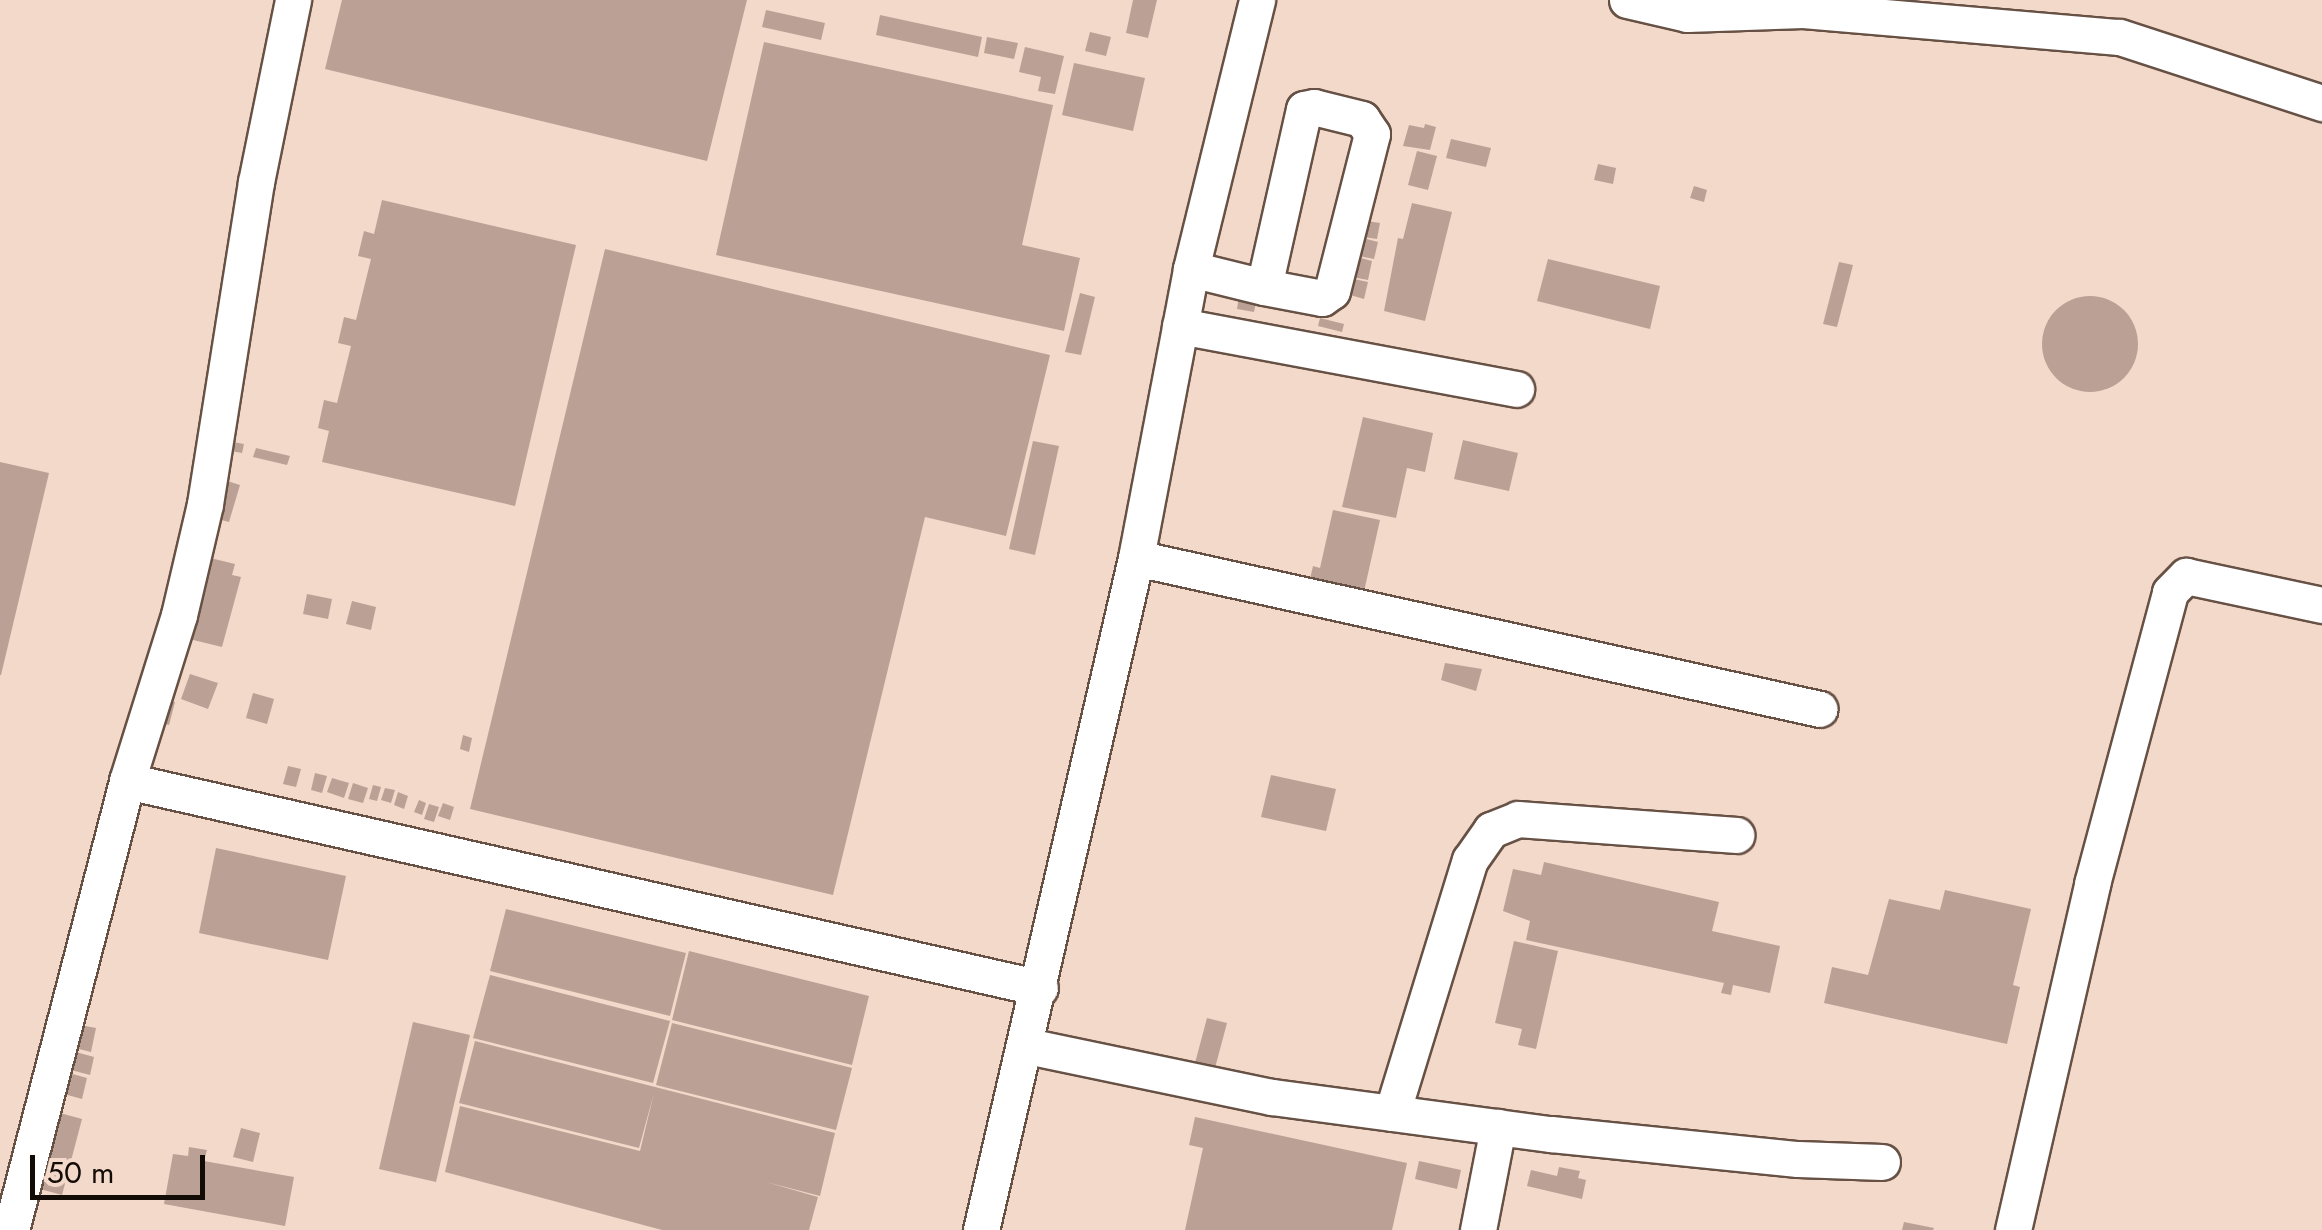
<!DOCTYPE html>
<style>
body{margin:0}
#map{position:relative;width:2322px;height:1230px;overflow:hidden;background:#f2d9c9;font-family:Jost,sans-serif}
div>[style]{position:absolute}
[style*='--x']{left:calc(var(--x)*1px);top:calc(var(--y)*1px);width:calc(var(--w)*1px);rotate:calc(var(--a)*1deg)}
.building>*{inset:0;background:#bba195}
.round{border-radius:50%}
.roads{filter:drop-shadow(2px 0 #675145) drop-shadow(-2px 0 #675145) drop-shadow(0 2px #675145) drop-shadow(0 -2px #675145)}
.minor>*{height:35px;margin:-17.5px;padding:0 17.5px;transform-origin:17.5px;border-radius:17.5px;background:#fff}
span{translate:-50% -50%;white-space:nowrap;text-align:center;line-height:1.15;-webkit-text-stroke:9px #f2d9c9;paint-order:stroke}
.scale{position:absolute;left:30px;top:1155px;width:175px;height:45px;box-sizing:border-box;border:5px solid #130b06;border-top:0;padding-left:12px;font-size:30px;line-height:35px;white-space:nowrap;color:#130b06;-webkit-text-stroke:8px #f2d9c9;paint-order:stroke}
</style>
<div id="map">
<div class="building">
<i style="clip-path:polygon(342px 0,747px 0,707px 161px,325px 69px)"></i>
<i style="clip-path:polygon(1133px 0,1157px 0,1148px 38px,1126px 33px)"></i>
<i style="clip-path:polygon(766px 10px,825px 23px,821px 40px,762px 27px)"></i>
<i style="clip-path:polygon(880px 15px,982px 37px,978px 57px,876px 35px)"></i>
<i style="clip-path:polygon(1090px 32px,1111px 37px,1106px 56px,1085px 51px)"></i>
<i style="clip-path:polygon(987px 37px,1018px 43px,1014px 59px,984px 53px)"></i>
<i style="clip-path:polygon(764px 42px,1053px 105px,1022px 245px,1080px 258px,1064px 331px,716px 255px)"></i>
<i style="clip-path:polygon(1025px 47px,1064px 56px,1055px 94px,1038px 91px,1041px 77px,1019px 72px)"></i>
<i style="clip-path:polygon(1074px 63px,1145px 78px,1133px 131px,1062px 115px)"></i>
<i style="clip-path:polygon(1425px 124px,1436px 127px,1430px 150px,1403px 146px,1409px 125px,1424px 128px)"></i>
<i style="clip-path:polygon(1451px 139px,1491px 148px,1486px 167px,1446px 158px)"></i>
<i style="clip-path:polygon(1417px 151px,1437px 156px,1428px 190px,1408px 185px)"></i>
<i style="clip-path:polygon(1598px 164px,1616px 168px,1613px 184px,1594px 180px)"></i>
<i style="clip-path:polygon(1694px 186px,1707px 190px,1704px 202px,1690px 198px)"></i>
<i style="clip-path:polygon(382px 200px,576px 245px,515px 506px,322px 462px,329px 431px,318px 428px,324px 400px,337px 403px,351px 346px,338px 343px,344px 317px,356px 320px,371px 259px,358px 256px,364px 231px,374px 234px)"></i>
<i style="clip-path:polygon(1412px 203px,1452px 212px,1425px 321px,1384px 311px,1398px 238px,1403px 239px)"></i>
<i style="clip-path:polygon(1367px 221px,1380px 223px,1377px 239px,1364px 237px)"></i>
<i style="clip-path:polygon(1363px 238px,1378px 242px,1374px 259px,1359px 256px)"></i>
<i style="clip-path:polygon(605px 249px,1050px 355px,1006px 536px,925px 517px,833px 895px,470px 809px)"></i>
<i style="clip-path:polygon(1357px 257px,1372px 261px,1368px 280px,1352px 277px)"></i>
<i style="clip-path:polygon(1548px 259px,1660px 286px,1650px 329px,1537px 301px)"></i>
<i style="clip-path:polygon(1839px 262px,1853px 265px,1837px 327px,1823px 324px)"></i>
<i style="clip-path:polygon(1354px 279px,1368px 282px,1364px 299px,1350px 295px)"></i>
<i style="clip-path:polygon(1240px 290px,1258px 293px,1254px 312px,1237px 309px)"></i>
<i style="clip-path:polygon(1080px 293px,1095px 297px,1081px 355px,1065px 352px)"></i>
<i class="round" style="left:2042px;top:296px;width:96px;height:96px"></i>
<i style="clip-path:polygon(1320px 318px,1344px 324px,1342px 332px,1318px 326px)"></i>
<i style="clip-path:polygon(1363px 417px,1433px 433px,1425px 472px,1407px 468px,1396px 518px,1342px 507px)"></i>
<i style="clip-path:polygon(1463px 440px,1518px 453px,1509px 491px,1454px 479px)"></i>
<i style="clip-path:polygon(1033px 441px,1059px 446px,1035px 555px,1009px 549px)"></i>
<i style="clip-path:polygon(233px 442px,244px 444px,242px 453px,231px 451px)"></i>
<i style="clip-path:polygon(256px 448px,290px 456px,287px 465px,253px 457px)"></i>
<i style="clip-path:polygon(0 462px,49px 473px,1px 675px,0 675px)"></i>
<i style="clip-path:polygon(221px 479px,240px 485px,229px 522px,210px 517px)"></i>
<i style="clip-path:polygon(1333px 510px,1380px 520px,1363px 596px,1309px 583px,1313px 566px,1320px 568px)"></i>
<i style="clip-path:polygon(202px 556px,235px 564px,232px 575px,241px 577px,222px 647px,181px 637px)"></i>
<i style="clip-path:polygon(307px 594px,332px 599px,328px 619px,303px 614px)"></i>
<i style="clip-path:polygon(352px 601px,376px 607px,371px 630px,346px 624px)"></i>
<i style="clip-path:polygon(1445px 663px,1482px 669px,1476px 691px,1441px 680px)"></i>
<i style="clip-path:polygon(190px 674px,218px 683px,208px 709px,181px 699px)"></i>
<i style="clip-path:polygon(253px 693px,274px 699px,267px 724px,246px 718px)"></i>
<i style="clip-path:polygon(163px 699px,175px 702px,169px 725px,157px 722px)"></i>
<i style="clip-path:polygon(463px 735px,472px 738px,469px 752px,460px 749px)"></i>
<i style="clip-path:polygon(288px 766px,301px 769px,296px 787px,283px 784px)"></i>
<i style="clip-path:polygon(315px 773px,327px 776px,322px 793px,311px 790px)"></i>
<i style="clip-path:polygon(1271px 775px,1336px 789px,1326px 831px,1261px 817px)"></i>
<i style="clip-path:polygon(332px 778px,349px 783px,344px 798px,327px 792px)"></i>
<i style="clip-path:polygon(353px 783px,368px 788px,363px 803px,348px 799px)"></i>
<i style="clip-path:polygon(373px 785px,381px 787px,377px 801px,369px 799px)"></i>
<i style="clip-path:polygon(385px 788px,395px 790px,391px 803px,381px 800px)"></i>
<i style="clip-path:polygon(398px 792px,408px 796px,404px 809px,394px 805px)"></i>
<i style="clip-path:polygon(419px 800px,426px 803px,422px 815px,414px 812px)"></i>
<i style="clip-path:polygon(443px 803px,454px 807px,450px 820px,438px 816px)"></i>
<i style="clip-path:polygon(429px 804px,439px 807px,434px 822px,424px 819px)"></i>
<i style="clip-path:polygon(216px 848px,346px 876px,328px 960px,199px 933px)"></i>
<i style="clip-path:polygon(1544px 862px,1719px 902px,1712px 931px,1780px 946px,1770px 993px,1733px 985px,1731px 995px,1721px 993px,1724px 983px,1526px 940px,1530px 921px,1503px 911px,1513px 869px,1541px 875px)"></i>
<i style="clip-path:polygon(1945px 890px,2031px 909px,2013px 985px,2020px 987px,2007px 1044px,1824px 1003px,1832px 967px,1868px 975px,1889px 899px,1940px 910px)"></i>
<i style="clip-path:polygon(506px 909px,686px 953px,670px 1016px,490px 971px)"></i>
<i style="clip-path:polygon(1514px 941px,1558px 951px,1536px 1049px,1518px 1045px,1522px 1029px,1495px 1023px)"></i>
<i style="clip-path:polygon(689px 951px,869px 996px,852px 1065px,672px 1020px)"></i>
<i style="clip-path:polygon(490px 975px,670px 1021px,653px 1083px,473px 1038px)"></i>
<i style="clip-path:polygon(1207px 1018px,1227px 1023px,1215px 1068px,1195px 1063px)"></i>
<i style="clip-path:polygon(413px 1022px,470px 1035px,436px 1182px,379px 1169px)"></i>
<i style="clip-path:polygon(672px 1023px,852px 1068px,836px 1130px,656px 1085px)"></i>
<i style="clip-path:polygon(80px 1025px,96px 1028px,91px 1052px,75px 1048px)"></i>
<i style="clip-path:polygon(475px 1041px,835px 1133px,820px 1196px,766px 1182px,818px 1197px,809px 1230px,662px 1230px,445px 1172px,460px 1106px,640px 1151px,654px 1093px,639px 1148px,459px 1103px)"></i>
<i style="clip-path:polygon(76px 1052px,94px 1057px,90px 1075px,71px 1070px)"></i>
<i style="clip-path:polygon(69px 1073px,87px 1078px,82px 1099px,64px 1094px)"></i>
<i style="clip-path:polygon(60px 1113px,82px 1119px,62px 1195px,40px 1189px)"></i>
<i style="clip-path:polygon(1195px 1117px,1407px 1163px,1392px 1230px,1185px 1230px,1203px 1148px,1189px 1145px)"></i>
<i style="clip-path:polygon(241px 1128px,260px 1133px,253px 1162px,233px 1157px)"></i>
<i style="clip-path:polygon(189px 1147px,207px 1150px,204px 1161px,294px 1177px,285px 1226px,164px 1204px,173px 1154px,188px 1156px)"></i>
<i style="clip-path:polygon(1419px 1161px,1461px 1170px,1457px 1189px,1415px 1179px)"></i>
<i style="clip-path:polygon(1559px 1167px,1580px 1171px,1578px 1178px,1586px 1180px,1582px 1199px,1527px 1186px,1531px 1170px,1557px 1176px)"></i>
<i style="clip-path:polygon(1904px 1222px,1934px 1228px,1933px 1230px,1902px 1230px)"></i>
</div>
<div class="roads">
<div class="minor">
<i style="--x:1627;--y:0;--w:62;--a:13.1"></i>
<i style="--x:1687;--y:14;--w:116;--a:-2"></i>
<i style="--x:1803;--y:10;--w:318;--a:4.9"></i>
<i style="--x:2120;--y:37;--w:213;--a:18.1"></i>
<i style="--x:1191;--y:269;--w:75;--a:13.9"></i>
<i style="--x:1264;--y:287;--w:59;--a:10.7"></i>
<i style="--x:1322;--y:298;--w:12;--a:-35"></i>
<i style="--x:1332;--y:291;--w:162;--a:-75.7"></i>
<i style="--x:1372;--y:134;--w:18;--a:-124"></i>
<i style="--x:1362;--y:119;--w:49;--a:-166"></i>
<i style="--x:1314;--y:107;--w:10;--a:169"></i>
<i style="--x:1304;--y:109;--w:182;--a:102.7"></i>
<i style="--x:1180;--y:326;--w:342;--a:10.6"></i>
<i style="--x:1136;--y:558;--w:700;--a:12.45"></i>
<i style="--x:127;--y:781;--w:936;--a:12.77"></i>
<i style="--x:1027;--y:1046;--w:250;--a:11.8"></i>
<i style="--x:1272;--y:1097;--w:281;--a:7.6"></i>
<i style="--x:1551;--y:1134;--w:248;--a:5.8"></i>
<i style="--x:1798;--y:1159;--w:84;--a:2"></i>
<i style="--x:1392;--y:1113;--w:265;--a:-72.9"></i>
<i style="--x:1470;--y:860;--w:37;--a:-55"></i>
<i style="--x:1491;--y:830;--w:29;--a:-22"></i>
<i style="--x:1518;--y:819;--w:219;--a:4.2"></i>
<i style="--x:11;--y:1230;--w:464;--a:-75.5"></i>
<i style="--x:127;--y:781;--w:174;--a:-72.6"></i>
<i style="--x:179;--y:615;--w:114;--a:-76.8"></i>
<i style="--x:205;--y:504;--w:326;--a:-81"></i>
<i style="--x:256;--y:182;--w:186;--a:-78.5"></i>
<i style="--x:981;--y:1230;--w:690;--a:-77.01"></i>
<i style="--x:1136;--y:558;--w:294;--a:-79.2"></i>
<i style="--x:1191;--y:269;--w:277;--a:-76.2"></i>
<i style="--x:1478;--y:1230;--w:105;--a:-79"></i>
<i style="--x:2013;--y:1230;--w:355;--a:-77.1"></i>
<i style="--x:2092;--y:884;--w:302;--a:-75"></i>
<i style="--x:2170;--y:592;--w:23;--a:-45"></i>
<i style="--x:2186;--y:576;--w:139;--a:12"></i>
</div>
</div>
<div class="scale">50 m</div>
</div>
